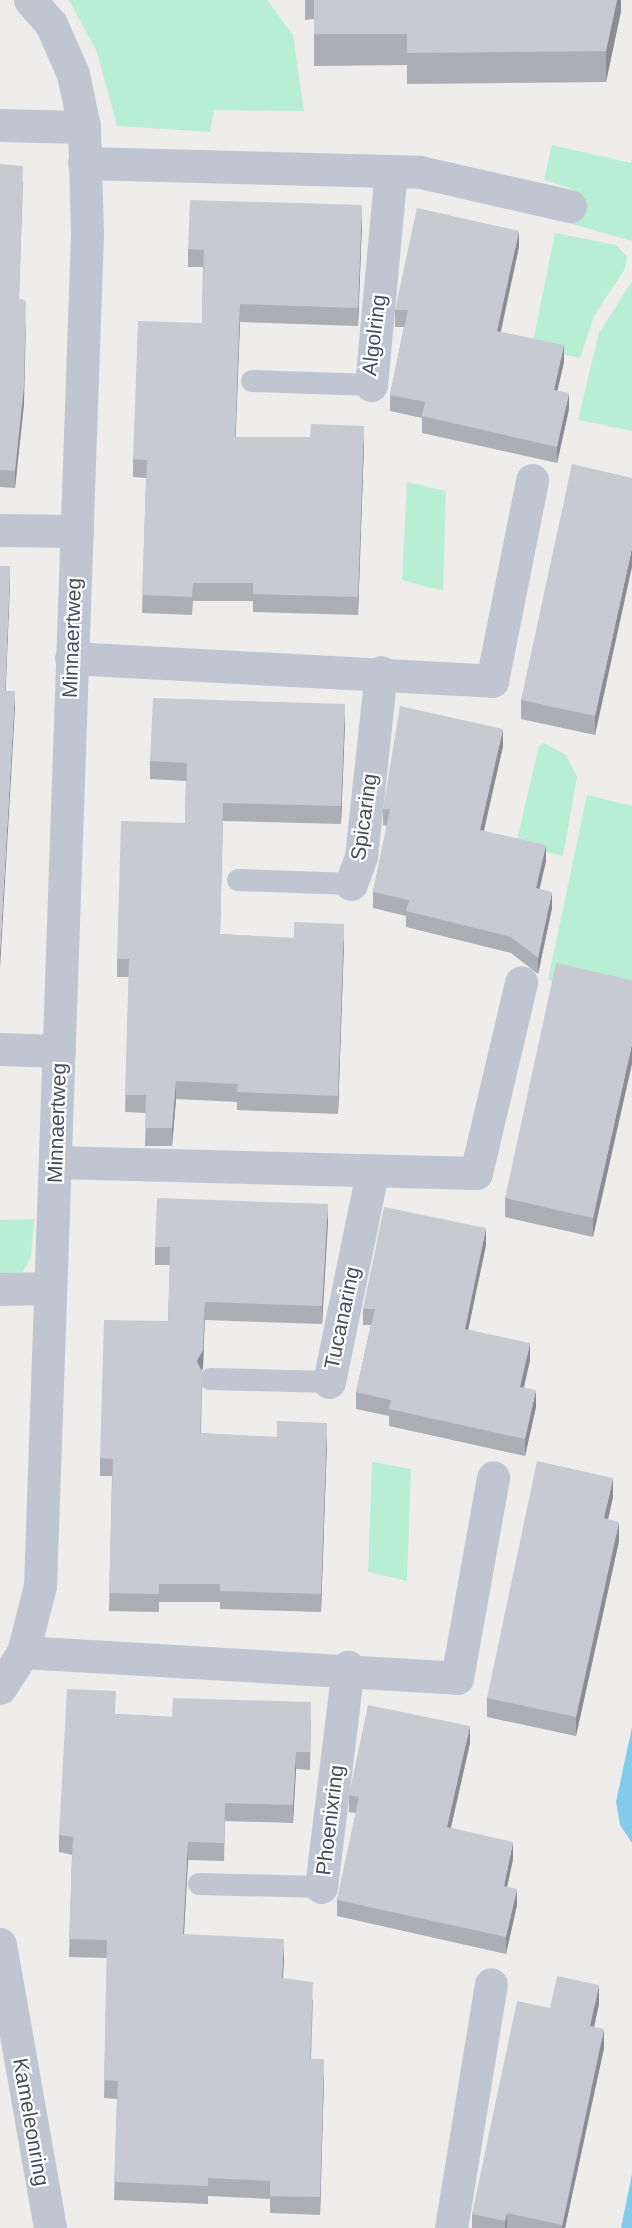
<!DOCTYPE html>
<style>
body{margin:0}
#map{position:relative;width:632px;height:2228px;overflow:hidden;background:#efecec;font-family:Helvetica,sans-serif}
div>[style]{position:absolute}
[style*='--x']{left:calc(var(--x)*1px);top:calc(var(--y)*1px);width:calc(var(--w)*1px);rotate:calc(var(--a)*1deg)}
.green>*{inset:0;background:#b8efd4}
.water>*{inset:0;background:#83cbed}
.lane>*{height:22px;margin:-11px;padding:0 11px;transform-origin:11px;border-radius:11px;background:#bfc6d2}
.street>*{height:33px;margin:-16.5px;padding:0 16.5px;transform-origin:16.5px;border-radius:16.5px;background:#bfc6d2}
.wall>*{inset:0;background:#acaeb5}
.shaded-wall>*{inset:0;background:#8c8d93}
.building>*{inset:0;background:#c8cad2}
span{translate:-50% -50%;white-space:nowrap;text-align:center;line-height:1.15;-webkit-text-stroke:4.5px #fff;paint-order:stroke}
.street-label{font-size:21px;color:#444d5a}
</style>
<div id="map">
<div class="green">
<i style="clip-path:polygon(69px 0,267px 0,293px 35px,304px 111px,214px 110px,210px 132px,117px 126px,97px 52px)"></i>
<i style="clip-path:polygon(552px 145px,631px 163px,632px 159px,632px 241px,565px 222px,575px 190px,544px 180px)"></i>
<i style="clip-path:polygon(555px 233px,616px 245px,627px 257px,625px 269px,594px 316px,580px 358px,532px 347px)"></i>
<i style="clip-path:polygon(632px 281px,632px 431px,578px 420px,599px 333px)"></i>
<i style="clip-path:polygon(407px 482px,446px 491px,443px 591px,402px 580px)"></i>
<i style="clip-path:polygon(544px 743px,566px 755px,577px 777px,563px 856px,516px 845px,539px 745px)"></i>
<i style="clip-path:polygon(587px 795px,632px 806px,632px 998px,548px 980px)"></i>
<i style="clip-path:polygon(34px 1219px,31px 1257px,21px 1275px,0 1274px,0 1220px)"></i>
<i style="clip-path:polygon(372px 1462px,411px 1469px,407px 1581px,368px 1572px)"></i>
</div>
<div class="water">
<i style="clip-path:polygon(632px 1727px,632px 1843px,620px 1825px,616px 1802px)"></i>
<i style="clip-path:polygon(632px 2174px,632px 2228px,621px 2228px)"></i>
</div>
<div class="lane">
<i style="--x:252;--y:381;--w:119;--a:1.9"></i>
<i style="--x:238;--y:880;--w:113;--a:2"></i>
<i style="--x:210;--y:1379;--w:119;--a:1.4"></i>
<i style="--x:199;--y:1884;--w:122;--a:1.4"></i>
</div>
<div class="street">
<i style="--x:0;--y:125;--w:84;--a:1.4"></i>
<i style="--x:84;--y:163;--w:336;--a:1.5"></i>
<i style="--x:420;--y:172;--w:154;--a:12.8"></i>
<i style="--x:371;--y:385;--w:215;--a:-84.7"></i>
<i style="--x:0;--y:530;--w:77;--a:0.7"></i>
<i style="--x:71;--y:658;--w:422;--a:3.1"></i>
<i style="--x:492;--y:681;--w:205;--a:-78.7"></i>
<i style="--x:351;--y:884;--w:30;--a:-70"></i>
<i style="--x:361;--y:856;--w:185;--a:-83.8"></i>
<i style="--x:0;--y:1049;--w:59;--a:1.9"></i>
<i style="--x:56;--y:1162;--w:420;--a:1.5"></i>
<i style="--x:476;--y:1173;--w:196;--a:-76.7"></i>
<i style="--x:0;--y:1289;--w:50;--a:-1.1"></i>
<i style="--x:329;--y:1382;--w:214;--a:-78.4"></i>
<i style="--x:23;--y:1652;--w:435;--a:3.4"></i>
<i style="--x:457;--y:1678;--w:204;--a:-79.8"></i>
<i style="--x:0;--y:1688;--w:43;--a:-57.4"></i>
<i style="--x:23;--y:1652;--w:68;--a:-75.6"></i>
<i style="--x:40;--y:1586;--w:1353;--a:-88.01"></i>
<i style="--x:87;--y:234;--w:107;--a:-91.6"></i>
<i style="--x:84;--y:127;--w:54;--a:-101.7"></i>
<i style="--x:73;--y:74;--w:55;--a:-113.7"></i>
<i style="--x:51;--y:24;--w:32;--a:-131"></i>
<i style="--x:321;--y:1887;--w:222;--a:-83"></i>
<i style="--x:0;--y:1944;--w:288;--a:80"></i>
<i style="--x:451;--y:2228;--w:247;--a:-80.7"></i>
</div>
<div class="wall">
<i style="clip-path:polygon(305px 0,621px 0,621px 11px,606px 82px,407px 84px,407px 65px,314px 66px,314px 19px,305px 20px)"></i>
<i style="clip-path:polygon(0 164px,23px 182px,19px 299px,24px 404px,15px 488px,0 487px)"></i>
<i style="clip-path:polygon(362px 223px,358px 326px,240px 322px,235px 437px,364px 444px,358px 615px,253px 612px,253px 601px,193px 601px,192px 615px,142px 613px,146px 478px,133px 477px,133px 459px,202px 323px,203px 267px,188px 267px,188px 249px)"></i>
<i style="clip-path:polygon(519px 247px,501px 332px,564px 362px,557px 390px,569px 409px,557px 463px,422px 433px,422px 418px,390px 411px,390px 395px,404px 327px,395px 327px,395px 310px)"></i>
<i style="clip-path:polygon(632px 478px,595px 735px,521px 719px,521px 700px)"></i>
<i style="clip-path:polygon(345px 722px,341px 824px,223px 821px,220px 934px,344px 942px,338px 1114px,237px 1110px,237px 1102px,176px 1099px,172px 1146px,145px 1146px,146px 1113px,125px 1112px,129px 977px,117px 977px,117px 959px,185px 823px,186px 781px,150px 779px,150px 761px)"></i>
<i style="clip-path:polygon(503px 746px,484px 831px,546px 861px,539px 889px,552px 908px,538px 974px,511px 953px,406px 927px,406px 916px,373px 908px,373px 892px,387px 826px,383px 825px,383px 809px)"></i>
<i style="clip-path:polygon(632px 980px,593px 1237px,505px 1217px,505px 1198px)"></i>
<i style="clip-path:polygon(328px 1222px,322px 1324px,205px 1320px,203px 1368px,201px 1370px,202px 1390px,201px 1433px,327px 1441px,321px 1612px,220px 1609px,220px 1602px,159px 1602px,159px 1612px,109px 1611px,112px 1476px,100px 1476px,100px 1458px,168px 1321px,170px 1265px,155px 1265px,155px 1247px)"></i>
<i style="clip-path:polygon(486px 1245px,468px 1330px,530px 1360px,524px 1388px,536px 1407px,525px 1456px,389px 1426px,389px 1416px,356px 1409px,356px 1392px,371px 1325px,363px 1325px,363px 1309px)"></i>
<i style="clip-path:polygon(613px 1497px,608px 1519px,619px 1541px,576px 1736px,487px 1717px,487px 1698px)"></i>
<i style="clip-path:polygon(116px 1714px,172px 1717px,311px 1720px,310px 1770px,296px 1769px,293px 1823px,225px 1821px,224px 1861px,188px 1860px,184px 1934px,284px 1957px,283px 1978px,313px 2000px,311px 2059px,324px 2076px,320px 2215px,270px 2213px,270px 2199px,208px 2196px,208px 2204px,114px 2200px,117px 2099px,104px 2098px,107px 1958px,69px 1957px,72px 1855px,59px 1852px,59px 1835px)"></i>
<i style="clip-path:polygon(470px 1743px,451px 1828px,513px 1859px,507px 1887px,517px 1905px,506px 1954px,337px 1916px,337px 1900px,356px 1813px,349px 1812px,349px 1795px)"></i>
<i style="clip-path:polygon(599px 2004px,594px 2027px,604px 2048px,565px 2228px,472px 2228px,472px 2214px,550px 2008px)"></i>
</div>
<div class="shaded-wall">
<i style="clip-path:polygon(617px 0,621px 0,621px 11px,606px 82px,606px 51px)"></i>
<i style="clip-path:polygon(362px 205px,362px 223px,358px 326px,358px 308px)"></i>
<i style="clip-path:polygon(519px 231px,519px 247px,497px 347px,497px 331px)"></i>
<i style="clip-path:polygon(240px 304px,240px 322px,235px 455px,235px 437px)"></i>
<i style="clip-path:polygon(26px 318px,24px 404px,15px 488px,15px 471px)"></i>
<i style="clip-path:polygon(564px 345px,564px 362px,554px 406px,554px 390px)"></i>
<i style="clip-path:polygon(569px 393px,569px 409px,557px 463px,557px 447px)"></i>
<i style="clip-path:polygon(364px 426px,364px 444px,358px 615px,358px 597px)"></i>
<i style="clip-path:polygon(632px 548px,632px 567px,595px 735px,595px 716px)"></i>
<i style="clip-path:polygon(10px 566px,10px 584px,5px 708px,5px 691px)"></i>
<i style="clip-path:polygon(15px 691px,15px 708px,0 969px,0 952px)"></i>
<i style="clip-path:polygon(345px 704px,345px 722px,341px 824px,341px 806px)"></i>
<i style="clip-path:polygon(503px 729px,503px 746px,480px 847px,480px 830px)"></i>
<i style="clip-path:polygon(546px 845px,546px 861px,536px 905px,536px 888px)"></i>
<i style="clip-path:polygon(552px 892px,552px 908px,538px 974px,538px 958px)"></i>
<i style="clip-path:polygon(344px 924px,344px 942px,338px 1114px,338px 1096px)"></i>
<i style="clip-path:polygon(632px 1044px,632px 1064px,593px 1237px,593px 1218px)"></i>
<i style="clip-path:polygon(176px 1081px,176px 1099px,172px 1146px,172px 1128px)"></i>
<i style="clip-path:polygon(328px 1204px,328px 1222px,322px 1324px,322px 1306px)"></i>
<i style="clip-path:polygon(486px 1228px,486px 1245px,465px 1345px,465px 1329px)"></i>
<i style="clip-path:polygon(205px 1302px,203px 1368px,197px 1379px,197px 1361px)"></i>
<i style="clip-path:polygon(530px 1343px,530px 1360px,520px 1403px,520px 1387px)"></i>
<i style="clip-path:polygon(536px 1390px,536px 1407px,525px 1456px,525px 1439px)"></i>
<i style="clip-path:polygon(327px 1423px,327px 1441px,321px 1612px,321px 1594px)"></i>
<i style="clip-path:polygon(613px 1478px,613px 1497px,604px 1537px,604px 1518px)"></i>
<i style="clip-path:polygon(619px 1522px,619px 1541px,576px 1736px,576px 1717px)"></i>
<i style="clip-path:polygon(470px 1726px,470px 1743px,447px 1844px,447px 1827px)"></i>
<i style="clip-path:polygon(296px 1752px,296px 1769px,293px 1823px,293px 1805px)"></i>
<i style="clip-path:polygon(188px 1842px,188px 1860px,183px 1951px,183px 1934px)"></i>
<i style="clip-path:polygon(513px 1842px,513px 1859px,504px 1902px,504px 1886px)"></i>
<i style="clip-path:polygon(517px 1889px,517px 1905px,506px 1954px,506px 1937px)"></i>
<i style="clip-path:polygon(284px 1939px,284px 1957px,282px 1996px,282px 1978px)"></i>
<i style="clip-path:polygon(599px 1985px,599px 2004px,590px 2045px,590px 2026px)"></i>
<i style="clip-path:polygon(604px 2029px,604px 2048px,565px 2228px,562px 2228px)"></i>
<i style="clip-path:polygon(324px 2059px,324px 2076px,320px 2215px,320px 2197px)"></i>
<i style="clip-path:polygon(507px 2213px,507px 2228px,505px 2228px,505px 2221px)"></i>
</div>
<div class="building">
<i style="clip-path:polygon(314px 0,617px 0,606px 51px,407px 53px,407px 34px,314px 34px)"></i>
<i style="clip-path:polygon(0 164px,23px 166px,19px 298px,26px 301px,24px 387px,15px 471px,0 470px)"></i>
<i style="clip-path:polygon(190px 200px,362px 205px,358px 308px,240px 304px,235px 437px,310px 437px,311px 424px,364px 426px,358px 597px,253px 594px,253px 583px,193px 583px,192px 597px,142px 595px,147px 460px,133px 459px,138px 321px,202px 323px,204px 250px,188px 249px)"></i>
<i style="clip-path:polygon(417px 208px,519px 231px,497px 331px,564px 345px,554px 390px,569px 393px,557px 447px,422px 416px,425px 402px,390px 395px,408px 310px,395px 310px)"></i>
<i style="clip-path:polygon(572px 464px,632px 478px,632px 548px,595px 716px,521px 700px)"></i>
<i style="clip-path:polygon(0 566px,10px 566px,5px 691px,15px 691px,0 952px)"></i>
<i style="clip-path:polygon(153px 698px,345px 704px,341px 806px,223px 803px,220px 934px,294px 938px,294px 922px,344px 924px,338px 1096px,237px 1092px,238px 1084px,176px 1081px,172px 1128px,145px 1128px,146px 1095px,125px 1095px,129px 959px,117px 959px,121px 821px,185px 823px,187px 763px,150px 761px)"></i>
<i style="clip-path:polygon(400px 706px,503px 729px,480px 830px,546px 845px,536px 888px,552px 892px,538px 958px,511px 937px,406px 911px,409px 900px,373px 892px,390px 809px,383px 809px)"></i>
<i style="clip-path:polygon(556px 963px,632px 980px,632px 1044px,593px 1218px,505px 1198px)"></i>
<i style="clip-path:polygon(157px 1198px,328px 1204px,322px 1306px,205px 1302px,203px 1350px,197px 1361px,202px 1372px,200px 1433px,277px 1437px,277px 1421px,327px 1423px,321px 1594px,220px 1591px,220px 1584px,159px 1584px,159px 1594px,109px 1593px,113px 1459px,100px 1458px,104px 1320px,168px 1321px,170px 1247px,155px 1247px)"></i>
<i style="clip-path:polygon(384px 1207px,486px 1228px,465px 1329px,530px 1343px,520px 1387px,536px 1390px,525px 1439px,389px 1409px,391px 1400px,356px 1392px,375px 1309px,363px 1309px)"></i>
<i style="clip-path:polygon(537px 1461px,613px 1478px,604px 1518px,619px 1522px,576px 1717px,487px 1698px)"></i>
<i style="clip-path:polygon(67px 1689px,116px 1691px,115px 1714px,172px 1717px,173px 1698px,311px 1702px,310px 1752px,296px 1752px,293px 1805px,225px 1803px,224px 1843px,188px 1842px,183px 1934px,284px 1939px,282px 1978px,313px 1982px,310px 2059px,324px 2059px,320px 2197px,270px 2196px,270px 2181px,208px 2178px,208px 2186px,114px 2182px,118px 2081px,104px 2080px,107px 1940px,69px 1939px,73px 1837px,59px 1835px)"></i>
<i style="clip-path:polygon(368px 1705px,470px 1726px,447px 1827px,513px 1842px,504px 1886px,517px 1889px,506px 1937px,337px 1900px,359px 1797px,349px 1795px)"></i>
<i style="clip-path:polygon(557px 1976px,599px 1985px,590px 2026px,604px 2029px,562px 2225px,507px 2213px,505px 2221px,472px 2214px,517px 2001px,550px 2008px)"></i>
</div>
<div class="street-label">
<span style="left:374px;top:335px;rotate:-83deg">Algolring</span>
<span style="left:72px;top:638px;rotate:-88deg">Minnaertweg</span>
<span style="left:364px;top:817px;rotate:-82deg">Spicaring</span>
<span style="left:57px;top:1123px;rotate:-88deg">Minnaertweg</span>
<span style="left:342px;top:1318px;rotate:-78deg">Tucanaring</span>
<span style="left:330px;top:1820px;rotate:-83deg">Phoenixring</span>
<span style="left:31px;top:2122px;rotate:80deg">Kameleonring</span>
</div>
</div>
